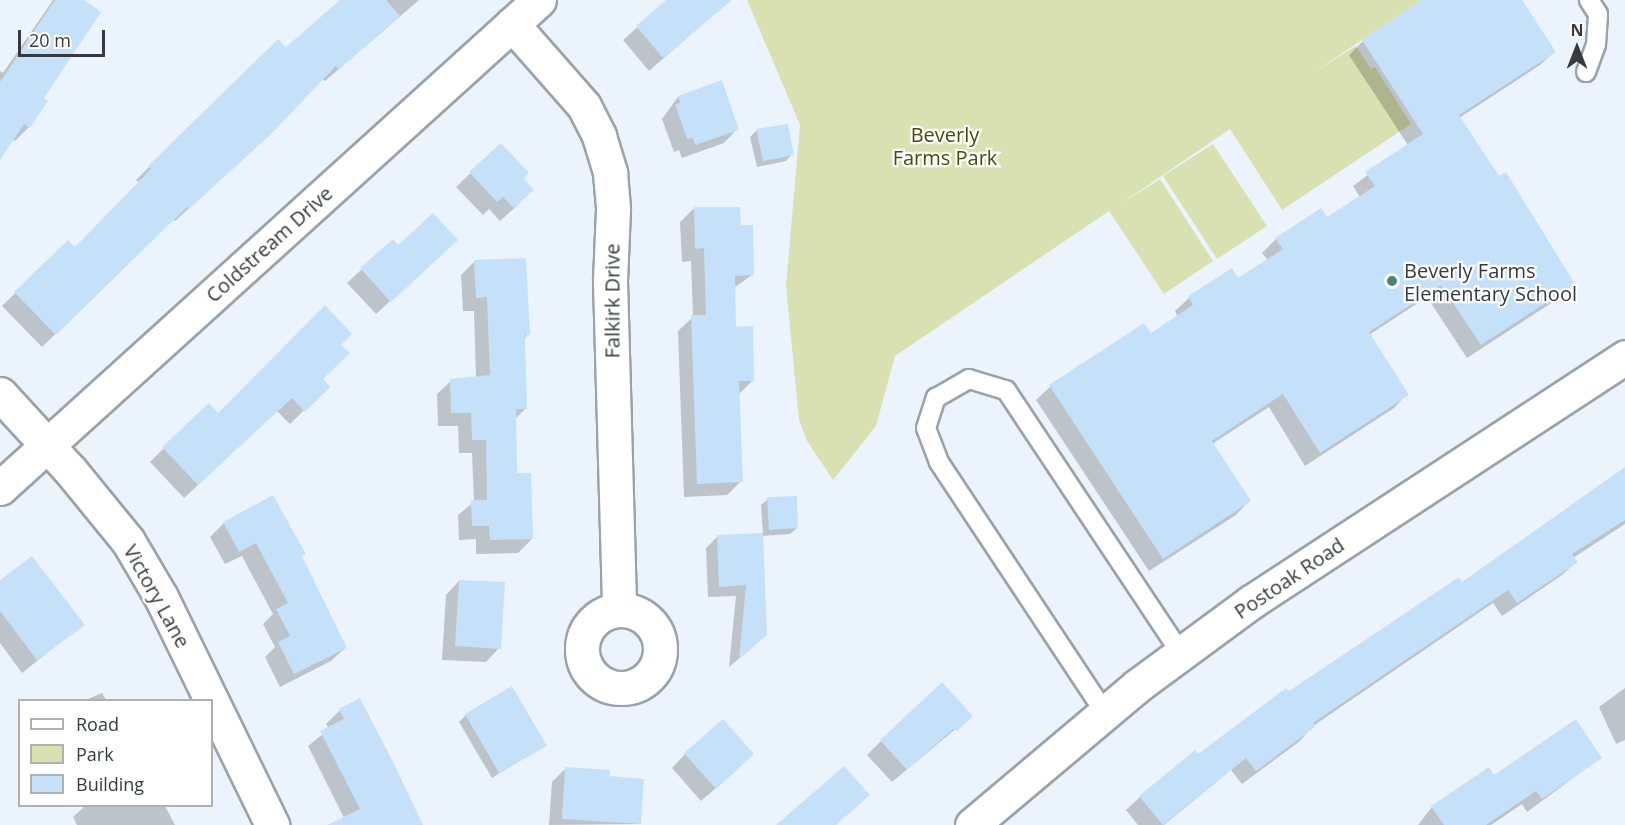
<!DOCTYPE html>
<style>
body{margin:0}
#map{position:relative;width:1625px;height:825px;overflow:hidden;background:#ebf4fc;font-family:"Open Sans",sans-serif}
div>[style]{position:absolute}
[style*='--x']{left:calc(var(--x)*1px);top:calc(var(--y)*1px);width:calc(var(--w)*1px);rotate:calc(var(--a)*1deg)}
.green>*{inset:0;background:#d9e1b2}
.shadow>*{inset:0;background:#0003}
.building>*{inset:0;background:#c5e1fa}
.roads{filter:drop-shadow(2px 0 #9aa2aa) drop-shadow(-2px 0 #9aa2aa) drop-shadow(0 2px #9aa2aa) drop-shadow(0 -2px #9aa2aa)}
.service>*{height:18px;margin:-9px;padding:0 9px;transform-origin:9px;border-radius:9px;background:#fff}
.minor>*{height:33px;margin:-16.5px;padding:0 16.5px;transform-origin:16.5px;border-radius:16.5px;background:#fff}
.minor>.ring{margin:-16.5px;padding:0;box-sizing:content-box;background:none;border:33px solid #fff;border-radius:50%}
.tertiary>*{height:33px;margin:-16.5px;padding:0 16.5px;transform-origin:16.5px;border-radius:16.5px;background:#fff}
.dots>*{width:16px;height:16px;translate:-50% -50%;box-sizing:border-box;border:3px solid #fff;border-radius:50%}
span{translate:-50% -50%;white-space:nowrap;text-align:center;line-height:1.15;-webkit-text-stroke:4.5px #fff;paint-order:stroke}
.park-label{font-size:20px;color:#454c08}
.street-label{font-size:20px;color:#373a3e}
.poi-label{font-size:20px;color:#373a3e}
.left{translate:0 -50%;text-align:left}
.legend{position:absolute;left:18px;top:699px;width:195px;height:108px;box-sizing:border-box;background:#fff;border:2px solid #afb0b2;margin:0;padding:8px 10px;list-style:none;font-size:18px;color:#373a3e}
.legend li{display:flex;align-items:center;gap:12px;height:30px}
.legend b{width:30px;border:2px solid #afb0b2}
.north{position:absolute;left:1547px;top:18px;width:60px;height:60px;-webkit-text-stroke:4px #fff;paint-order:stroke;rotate:0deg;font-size:16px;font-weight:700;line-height:24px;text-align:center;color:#373a3e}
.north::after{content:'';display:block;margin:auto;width:21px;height:27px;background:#373a3e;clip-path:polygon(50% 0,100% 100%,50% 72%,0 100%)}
.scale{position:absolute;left:18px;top:30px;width:87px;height:27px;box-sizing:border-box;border:3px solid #373a3e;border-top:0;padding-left:8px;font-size:18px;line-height:21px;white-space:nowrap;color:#373a3e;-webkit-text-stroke:4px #fff;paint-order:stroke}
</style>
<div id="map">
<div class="green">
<i style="clip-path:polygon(1422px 0,1311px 74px,1356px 46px,1371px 69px,1375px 67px,1411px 124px,1282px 210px,1230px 129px,1119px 205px,1160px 179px,1213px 261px,1164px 294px,1109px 211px,895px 356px,876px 426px,833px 480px,807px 441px,799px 420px,786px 286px,800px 125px,747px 0)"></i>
<i style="clip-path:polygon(1213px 144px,1267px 226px,1217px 259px,1163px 176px)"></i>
</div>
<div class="shadow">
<i style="clip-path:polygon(53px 0,82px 0,42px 98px,46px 101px,29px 127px,15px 141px,12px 139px,0 156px,0 71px,3px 73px)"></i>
<i style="clip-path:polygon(342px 0,419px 0,325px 81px,322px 78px,255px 148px,175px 221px,173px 219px,42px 347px,2px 306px,68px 242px,75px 249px,139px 183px,136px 180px,278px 41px,286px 49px)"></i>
<i style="clip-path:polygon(668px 0,728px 2px,649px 71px,623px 40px)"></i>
<i style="clip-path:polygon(1425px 0,1520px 0,1554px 52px,1540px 65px,1459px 118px,1573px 284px,1559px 298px,1467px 358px,1427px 297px,1369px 335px,1407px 394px,1394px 408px,1305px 466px,1269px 407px,1212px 444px,1249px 501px,1236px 515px,1149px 571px,1036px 400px,1050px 387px,1144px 325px,1151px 335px,1178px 317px,1175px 311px,1189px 298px,1232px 270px,1238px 280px,1268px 260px,1262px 253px,1276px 239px,1326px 219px,1360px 197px,1353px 186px,1408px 145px,1349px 55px,1363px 41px)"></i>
<i style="clip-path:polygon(678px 97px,737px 129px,724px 143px,682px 158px,679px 150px,674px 152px,662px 119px)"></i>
<i style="clip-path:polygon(787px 126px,792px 154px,786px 161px,757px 167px,750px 137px,756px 131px)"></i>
<i style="clip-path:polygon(500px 145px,522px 179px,519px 204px,500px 221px,489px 209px,483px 215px,456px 187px)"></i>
<i style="clip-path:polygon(694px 208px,740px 227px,753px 274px,734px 288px,735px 328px,753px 380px,739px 394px,741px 481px,727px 495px,684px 497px,678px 331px,693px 317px,691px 261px,682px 262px,680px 222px)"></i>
<i style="clip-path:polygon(392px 241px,398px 247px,442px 253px,376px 314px,347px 283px)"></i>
<i style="clip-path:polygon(475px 261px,528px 334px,524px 339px,525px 409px,515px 419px,515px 475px,532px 539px,518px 553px,476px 554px,476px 539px,459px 540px,458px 515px,474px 502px,472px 453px,459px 453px,458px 426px,438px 426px,437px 394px,451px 381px,476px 378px,474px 311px,463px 311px,461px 275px)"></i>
<i style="clip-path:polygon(339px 345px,321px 379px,328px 387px,290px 424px,277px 411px,184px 498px,150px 462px,164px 448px)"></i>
<i style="clip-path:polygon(1625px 469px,1625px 524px,1573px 558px,1576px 562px,1562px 575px,1502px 616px,1493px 603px,1313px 726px,1300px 741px,1242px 784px,1231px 770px,1164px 825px,1138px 825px,1126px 810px,1140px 797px,1288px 693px,1462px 584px)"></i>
<i style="clip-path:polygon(768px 499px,797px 528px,790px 534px,761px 536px,754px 646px,729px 667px,736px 596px,708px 597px,706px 548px,717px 537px,763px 535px,761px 505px)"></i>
<i style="clip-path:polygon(224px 523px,300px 557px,345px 648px,331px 661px,280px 687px,265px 657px,275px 647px,263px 624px,273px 614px,242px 556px,225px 564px,210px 537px)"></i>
<i style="clip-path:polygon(459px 581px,499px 648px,486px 662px,442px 660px,446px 595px)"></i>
<i style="clip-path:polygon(0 582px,83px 624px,22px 673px,0 643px)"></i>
<i style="clip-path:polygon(1625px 688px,1625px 740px,1616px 744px,1599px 707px)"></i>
<i style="clip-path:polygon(102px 693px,106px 700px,86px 700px)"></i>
<i style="clip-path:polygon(340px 710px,421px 825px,344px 825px,346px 822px,308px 746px,329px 729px,326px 724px)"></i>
<i style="clip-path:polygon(466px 715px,545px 745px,492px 778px,459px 722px)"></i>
<i style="clip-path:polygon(971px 716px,892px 782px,867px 755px,881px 741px)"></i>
<i style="clip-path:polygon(685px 754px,739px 768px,701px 801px,672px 768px)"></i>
<i style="clip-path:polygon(1600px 758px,1527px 812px,1522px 804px,1491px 825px,1418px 825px,1432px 807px,1493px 777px)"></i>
<i style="clip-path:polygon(566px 768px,607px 778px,639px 824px,549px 825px,552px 782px)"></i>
<i style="clip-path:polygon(85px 806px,165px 806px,175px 825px,77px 825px,73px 817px)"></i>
</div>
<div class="building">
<i style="clip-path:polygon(55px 0,84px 0,101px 12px,44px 98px,48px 101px,30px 128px,24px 124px,0 160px,0 82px)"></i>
<i style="clip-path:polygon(340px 0,386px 0,400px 16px,339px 69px,336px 66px,270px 135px,189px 209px,187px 207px,56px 335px,14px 292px,68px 240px,75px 247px,151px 169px,148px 166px,278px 39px,286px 47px)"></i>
<i style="clip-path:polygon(666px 0,732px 0,663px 58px,636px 26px)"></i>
<i style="clip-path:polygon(1422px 0,1522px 0,1556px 52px,1459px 115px,1499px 176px,1506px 172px,1575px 284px,1481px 345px,1441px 285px,1369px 332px,1409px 395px,1320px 453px,1283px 394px,1212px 441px,1251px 501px,1163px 559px,1049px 385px,1144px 323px,1151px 333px,1193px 305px,1188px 296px,1232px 268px,1238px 278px,1283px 249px,1275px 238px,1321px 208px,1327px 217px,1375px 186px,1365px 172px,1423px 134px,1362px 40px)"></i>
<i style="clip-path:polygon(722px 80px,739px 130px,695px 145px,693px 138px,687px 139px,675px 104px,680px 103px,678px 96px)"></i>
<i style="clip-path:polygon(788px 124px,794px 155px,763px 161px,756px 129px)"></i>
<i style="clip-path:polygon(501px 143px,529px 173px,524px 178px,534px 190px,514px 208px,503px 197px,497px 202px,469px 172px)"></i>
<i style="clip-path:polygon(694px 207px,740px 207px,741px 225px,753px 225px,754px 275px,735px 276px,736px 327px,753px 326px,754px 381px,739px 381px,743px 482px,697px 484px,691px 315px,706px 315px,704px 248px,695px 249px)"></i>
<i style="clip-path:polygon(433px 213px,458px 240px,391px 302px,360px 268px,393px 239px,398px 245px)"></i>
<i style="clip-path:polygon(526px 258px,530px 335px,525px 335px,527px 409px,516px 409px,517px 473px,531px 473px,533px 539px,490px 540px,489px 526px,472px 526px,471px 500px,487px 500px,486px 440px,472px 440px,471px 413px,451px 413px,450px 379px,490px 375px,487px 297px,476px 298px,474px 260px)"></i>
<i style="clip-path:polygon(325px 305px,352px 334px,341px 345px,350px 353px,323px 379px,330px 387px,305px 412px,292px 398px,198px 485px,162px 447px,209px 403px,218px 413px)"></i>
<i style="clip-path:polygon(1625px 467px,1625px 520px,1572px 554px,1578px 562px,1517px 603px,1508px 590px,1313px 723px,1315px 727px,1256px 771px,1246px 758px,1163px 825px,1139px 796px,1195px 750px,1198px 754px,1286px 688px,1289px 691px,1459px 577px,1462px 582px)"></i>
<i style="clip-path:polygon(273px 495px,306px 554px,302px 556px,347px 648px,294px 674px,278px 642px,290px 636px,276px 609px,288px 603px,256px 543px,239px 552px,223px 522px)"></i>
<i style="clip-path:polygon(797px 496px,798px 528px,769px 530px,767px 497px)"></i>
<i style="clip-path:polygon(763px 533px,767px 635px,739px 659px,746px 585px,719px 587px,717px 535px)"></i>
<i style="clip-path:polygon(32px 556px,85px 625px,37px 660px,0 611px,0 580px)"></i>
<i style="clip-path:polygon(459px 580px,505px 582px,501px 649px,455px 646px)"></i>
<i style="clip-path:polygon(942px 682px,973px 716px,957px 731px,953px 729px,907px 770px,880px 740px)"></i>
<i style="clip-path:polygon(512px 686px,547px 746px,499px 773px,465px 714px)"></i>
<i style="clip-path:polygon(360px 698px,391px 758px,423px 825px,327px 825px,360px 809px,320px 731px,344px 719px,339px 709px)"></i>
<i style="clip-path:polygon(723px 719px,754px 754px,716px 789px,684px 753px)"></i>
<i style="clip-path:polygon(1576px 719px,1602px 758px,1542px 799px,1536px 791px,1486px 825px,1444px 825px,1431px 806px,1489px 767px,1494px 775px)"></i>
<i style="clip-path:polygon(844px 766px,870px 795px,836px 825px,776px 825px)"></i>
<i style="clip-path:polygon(565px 767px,610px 770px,609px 776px,644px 779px,641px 824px,562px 819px)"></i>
</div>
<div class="roads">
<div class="service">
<i style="--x:1586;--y:72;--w:30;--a:-70"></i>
<i style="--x:1596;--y:44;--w:30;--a:-86"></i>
<i style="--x:1598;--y:14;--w:17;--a:-123"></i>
<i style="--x:1105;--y:713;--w:301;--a:-123.5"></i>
<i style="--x:939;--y:462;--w:36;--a:-111"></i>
<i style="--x:926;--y:428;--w:32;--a:-72"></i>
<i style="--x:936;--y:398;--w:38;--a:-30"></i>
<i style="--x:969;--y:379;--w:39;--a:17"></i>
<i style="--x:1006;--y:390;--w:316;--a:56.4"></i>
</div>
<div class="minor">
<i style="--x:512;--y:24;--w:109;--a:48.7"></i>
<i style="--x:584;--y:106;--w:34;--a:63"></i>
<i style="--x:599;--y:136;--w:39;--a:73"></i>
<i style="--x:610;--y:173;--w:36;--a:85"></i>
<i style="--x:613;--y:209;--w:72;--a:92.4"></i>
<i style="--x:610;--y:281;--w:328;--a:88.4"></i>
<i style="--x:0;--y:488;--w:727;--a:-42.16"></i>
<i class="ring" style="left:582px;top:610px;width:45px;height:45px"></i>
</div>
<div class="tertiary">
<i style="--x:0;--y:394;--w:103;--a:47.4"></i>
<i style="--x:70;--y:470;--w:92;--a:50.8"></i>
<i style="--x:128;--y:541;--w:65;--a:59.5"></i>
<i style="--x:161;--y:597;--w:254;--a:64"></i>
<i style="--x:972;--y:825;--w:216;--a:-40.1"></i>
<i style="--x:1137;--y:686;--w:142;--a:-36.4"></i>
<i style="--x:1251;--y:602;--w:447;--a:-33.2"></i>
</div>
</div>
<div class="dots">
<i style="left:1392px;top:281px;background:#458778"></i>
</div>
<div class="park-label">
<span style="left:945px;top:146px">Beverly<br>Farms Park</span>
</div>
<div class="street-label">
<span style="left:269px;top:244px;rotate:-42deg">Coldstream Drive</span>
<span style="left:612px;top:301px;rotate:-90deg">Falkirk Drive</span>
<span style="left:1289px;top:578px;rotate:-34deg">Postoak Road</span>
<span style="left:157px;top:596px;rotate:61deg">Victory Lane</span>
</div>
<div class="poi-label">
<span class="left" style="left:1404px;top:282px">Beverly Farms<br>Elementary School</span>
</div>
<ul class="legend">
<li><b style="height:8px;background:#fff"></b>Road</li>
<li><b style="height:16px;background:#d9e1b2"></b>Park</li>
<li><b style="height:16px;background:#c5e1fa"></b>Building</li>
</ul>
<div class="north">N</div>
<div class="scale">20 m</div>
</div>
